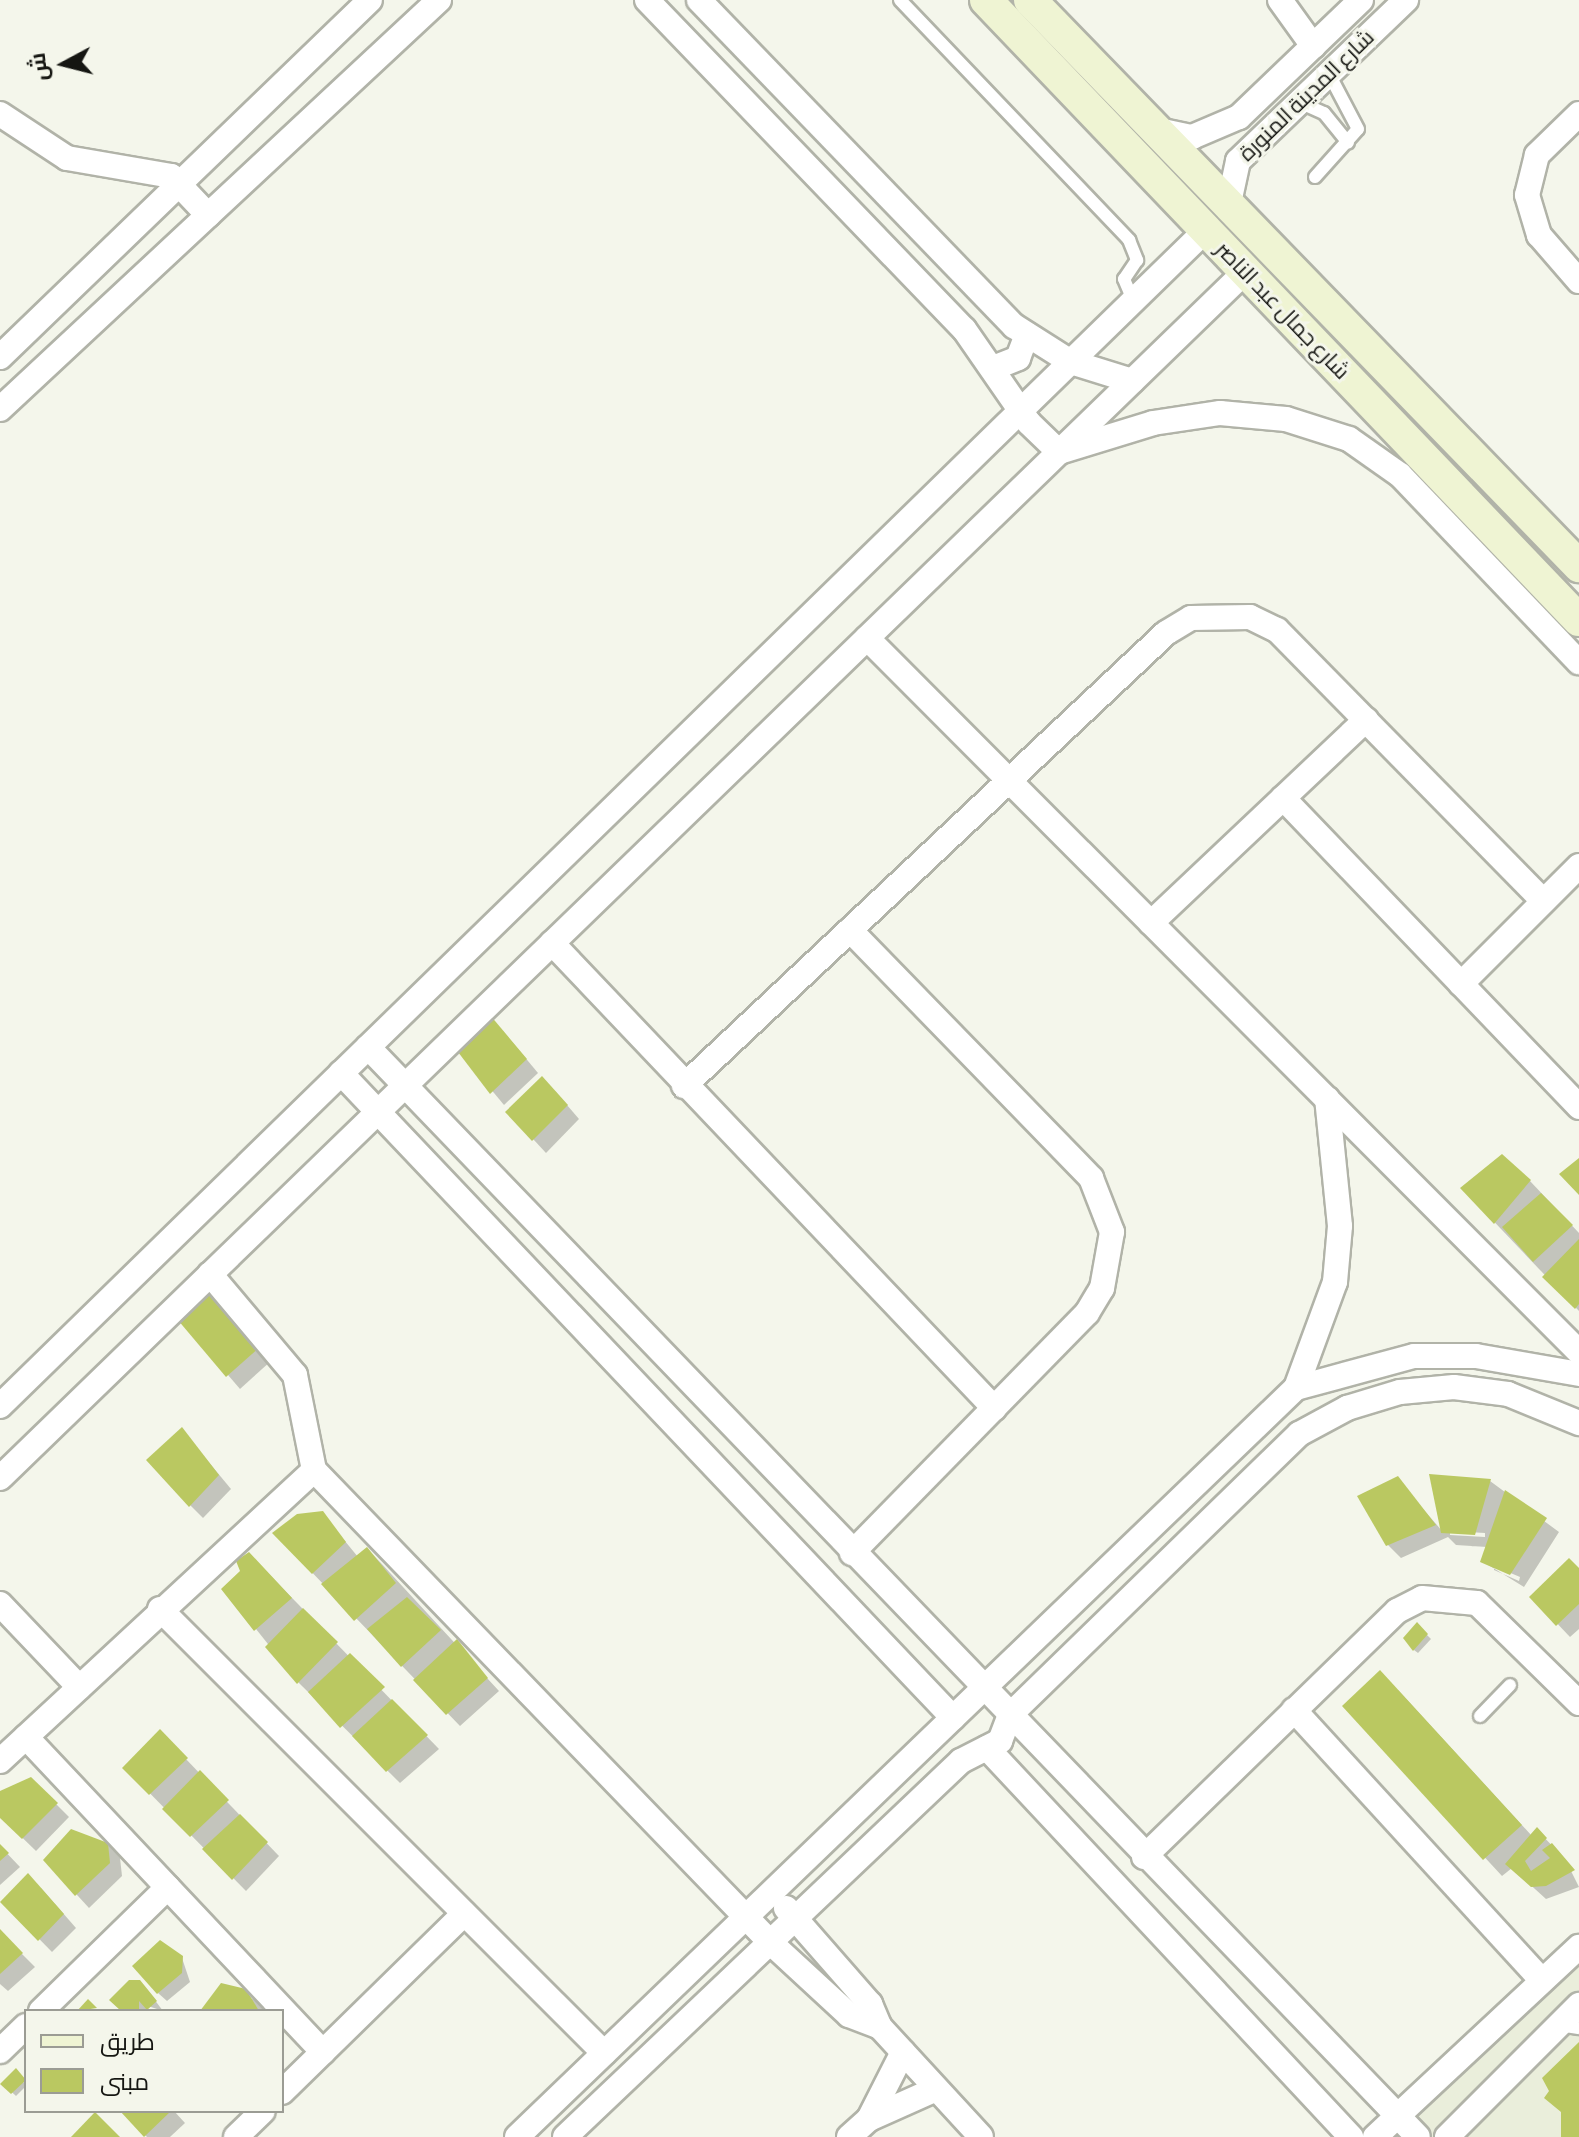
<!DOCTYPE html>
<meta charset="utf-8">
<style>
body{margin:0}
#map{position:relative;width:1579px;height:2137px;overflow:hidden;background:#f4f6eb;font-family:"Sofia Sans Condensed",Cairo,sans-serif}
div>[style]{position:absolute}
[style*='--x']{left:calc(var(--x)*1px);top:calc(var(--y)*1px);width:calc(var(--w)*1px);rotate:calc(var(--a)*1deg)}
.built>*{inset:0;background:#eaeedb}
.shadow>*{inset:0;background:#0003}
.building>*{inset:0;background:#bac861}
.roads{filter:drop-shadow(2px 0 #b1b3a8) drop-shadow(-2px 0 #b1b3a8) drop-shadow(0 2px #b1b3a8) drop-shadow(0 -2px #b1b3a8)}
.lane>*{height:12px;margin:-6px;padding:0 6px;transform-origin:6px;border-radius:6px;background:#fff}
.street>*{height:24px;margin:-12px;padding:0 12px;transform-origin:12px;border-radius:12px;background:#fff}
.secondary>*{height:32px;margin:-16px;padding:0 16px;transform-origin:16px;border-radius:16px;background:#eff4d3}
span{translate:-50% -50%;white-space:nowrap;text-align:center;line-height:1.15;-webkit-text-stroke:6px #f4f6eb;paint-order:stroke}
.street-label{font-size:22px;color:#151612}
.legend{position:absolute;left:24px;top:2009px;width:260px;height:104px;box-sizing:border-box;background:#f4f6eb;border:2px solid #9b9c94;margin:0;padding:10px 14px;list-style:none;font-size:24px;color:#151612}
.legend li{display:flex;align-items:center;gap:16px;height:40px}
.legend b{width:40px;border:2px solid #9b9c94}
.north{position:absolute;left:24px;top:24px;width:80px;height:80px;-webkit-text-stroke:6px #f4f6eb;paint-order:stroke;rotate:263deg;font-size:22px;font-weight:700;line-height:32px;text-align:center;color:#151612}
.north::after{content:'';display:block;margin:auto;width:28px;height:36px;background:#151612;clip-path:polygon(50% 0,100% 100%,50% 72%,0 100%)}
</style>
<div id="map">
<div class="built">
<i style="clip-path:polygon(1579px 1942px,1579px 2137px,1412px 2137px,1388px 2112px)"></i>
</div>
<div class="shadow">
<i style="clip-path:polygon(503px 1031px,538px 1073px,504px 1105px,460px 1052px)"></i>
<i style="clip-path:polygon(555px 1091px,579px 1119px,546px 1153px,508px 1112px)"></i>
<i style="clip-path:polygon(1530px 1181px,1579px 1233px,1579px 1311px,1463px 1189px)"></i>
<i style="clip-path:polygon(210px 1288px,271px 1361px,240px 1389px,180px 1319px)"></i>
<i style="clip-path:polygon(182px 1430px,231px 1489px,203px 1518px,190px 1505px)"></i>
<i style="clip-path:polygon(evenodd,1397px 1479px,1443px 1532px,1490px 1481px,1559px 1532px,1524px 1587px,1482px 1561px,1487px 1547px,1456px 1545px,1448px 1537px,1401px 1558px,1388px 1545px,1397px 1479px,1450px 1531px,1485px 1533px,1485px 1537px,1450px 1535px,1450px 1531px,1397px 1479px,1494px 1566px,1520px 1577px,1519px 1581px,1494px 1570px,1494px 1566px)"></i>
<i style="clip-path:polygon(322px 1513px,358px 1557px,367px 1549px,380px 1562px,499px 1691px,460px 1726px,275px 1534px)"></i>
<i style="clip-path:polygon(262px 1567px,439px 1749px,400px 1783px,299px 1683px,224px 1589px)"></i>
<i style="clip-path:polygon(1579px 1571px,1579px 1629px,1570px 1637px,1532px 1597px)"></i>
<i style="clip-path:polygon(1417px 1625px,1431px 1639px,1418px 1653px,1414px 1650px)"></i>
<i style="clip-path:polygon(1398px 1690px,1532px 1836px,1537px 1830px,1565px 1859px,1579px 1887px,1546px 1899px,1512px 1868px,1502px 1876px,1345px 1706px)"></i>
<i style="clip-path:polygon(160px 1732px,279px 1856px,246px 1891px,125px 1768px)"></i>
<i style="clip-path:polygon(31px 1779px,69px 1817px,36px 1851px,0 1816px,0 1794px)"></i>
<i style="clip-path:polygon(107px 1844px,120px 1858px,122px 1876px,89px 1908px,45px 1860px)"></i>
<i style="clip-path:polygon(0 1846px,20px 1867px,0 1885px)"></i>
<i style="clip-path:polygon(41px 1888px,76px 1928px,52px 1952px,2px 1901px)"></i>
<i style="clip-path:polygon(0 1932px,35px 1967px,8px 1991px,0 1984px)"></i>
<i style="clip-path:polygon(182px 1958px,190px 1982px,167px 2001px,158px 1993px)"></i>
<i style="clip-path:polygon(222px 1986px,257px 2001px,266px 2011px,202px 2011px)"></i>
<i style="clip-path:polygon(148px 1991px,163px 2011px,145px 2005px,147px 2011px,123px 2011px)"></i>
<i style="clip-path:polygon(16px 2071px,26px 2086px,16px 2096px,3px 2084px)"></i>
<i style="clip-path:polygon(122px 2111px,174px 2111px,185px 2123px,170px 2137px,147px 2137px)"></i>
</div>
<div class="building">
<i style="clip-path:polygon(490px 1015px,527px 1059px,490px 1094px,458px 1052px)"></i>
<i style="clip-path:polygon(542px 1076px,568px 1105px,532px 1141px,505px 1112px)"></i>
<i style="clip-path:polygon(1502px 1154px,1531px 1180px,1494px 1224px,1460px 1188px)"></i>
<i style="clip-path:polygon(1579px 1158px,1579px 1195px,1559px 1174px)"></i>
<i style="clip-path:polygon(1541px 1193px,1573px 1225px,1533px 1262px,1502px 1227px)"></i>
<i style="clip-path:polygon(1579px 1239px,1579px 1304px,1575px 1309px,1542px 1277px)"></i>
<i style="clip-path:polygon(210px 1285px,260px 1347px,226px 1377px,177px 1319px)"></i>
<i style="clip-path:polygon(182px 1427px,219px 1475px,189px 1507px,146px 1460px)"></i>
<i style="clip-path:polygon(1429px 1474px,1491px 1479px,1475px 1535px,1441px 1533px)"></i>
<i style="clip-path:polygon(1398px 1476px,1436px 1525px,1386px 1546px,1357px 1496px)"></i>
<i style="clip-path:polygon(1505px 1490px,1547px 1518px,1510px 1575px,1480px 1562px)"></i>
<i style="clip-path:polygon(323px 1511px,346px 1542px,312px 1574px,272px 1533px,297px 1514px)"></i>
<i style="clip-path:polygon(367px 1547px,396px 1583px,354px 1621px,321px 1584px)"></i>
<i style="clip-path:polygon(249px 1552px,292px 1598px,254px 1631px,221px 1589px,240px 1571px,236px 1561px)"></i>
<i style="clip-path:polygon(1569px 1558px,1579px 1568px,1579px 1604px,1556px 1626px,1529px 1597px)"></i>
<i style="clip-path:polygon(407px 1597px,441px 1630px,401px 1667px,367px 1629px)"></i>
<i style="clip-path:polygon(303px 1608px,338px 1642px,297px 1684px,265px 1647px)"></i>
<i style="clip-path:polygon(1417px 1622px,1428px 1634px,1413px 1651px,1403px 1638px)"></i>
<i style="clip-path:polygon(457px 1639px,488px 1678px,446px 1715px,413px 1680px)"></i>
<i style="clip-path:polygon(350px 1653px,385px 1687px,340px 1728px,308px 1692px)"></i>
<i style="clip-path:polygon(1380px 1670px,1522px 1825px,1483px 1860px,1342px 1706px)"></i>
<i style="clip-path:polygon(392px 1699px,428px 1735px,386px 1772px,352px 1736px)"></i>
<i style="clip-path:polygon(160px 1729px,188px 1758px,149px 1795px,122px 1768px)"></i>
<i style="clip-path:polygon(200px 1770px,229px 1800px,190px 1837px,162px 1809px)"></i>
<i style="clip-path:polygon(31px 1777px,58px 1803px,22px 1839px,0 1818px,0 1791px)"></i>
<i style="clip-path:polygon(240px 1814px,268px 1842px,232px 1880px,202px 1849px)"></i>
<i style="clip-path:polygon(1537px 1827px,1547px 1838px,1525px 1861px,1531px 1871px,1550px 1858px,1542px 1850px,1552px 1843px,1575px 1870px,1546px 1886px,1531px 1887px,1505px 1864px)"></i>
<i style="clip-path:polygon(71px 1829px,108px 1843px,110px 1863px,75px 1896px,43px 1860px)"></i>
<i style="clip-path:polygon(0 1844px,9px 1853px,0 1861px)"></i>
<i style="clip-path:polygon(28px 1873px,64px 1914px,38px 1941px,0 1902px)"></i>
<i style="clip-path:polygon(0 1929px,23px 1953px,0 1974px)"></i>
<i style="clip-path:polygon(160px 1940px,183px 1956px,182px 1973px,157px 1994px,132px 1966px)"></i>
<i style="clip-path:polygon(129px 1980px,140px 1980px,157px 2001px,147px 2010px,139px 2001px,139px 2011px,121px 2011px,109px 2000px)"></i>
<i style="clip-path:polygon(221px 1983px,246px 1989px,259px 2011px,200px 2011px)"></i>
<i style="clip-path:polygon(88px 1999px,97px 2008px,77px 2011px)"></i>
<i style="clip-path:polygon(1579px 2042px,1579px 2137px,1561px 2137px,1561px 2112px,1544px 2098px,1549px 2091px,1542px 2078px)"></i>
<i style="clip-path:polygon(16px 2068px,26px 2080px,11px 2094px,0 2084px)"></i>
<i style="clip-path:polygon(120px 2111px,171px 2111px,144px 2137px)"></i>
<i style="clip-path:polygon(95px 2112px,120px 2137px,71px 2137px)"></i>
</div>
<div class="roads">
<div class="lane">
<i style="--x:900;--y:0;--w:332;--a:46.3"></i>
<i style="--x:1129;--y:240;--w:22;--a:68"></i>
<i style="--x:1137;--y:260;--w:23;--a:124"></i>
<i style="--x:1124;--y:279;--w:25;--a:67"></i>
<i style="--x:1299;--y:102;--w:27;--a:24"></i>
<i style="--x:1324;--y:113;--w:38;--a:51"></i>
<i style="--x:1315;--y:177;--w:64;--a:-48.1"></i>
<i style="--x:1358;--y:129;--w:62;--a:-117.8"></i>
<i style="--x:1480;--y:1716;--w:43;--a:-45.9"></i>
<i style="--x:1559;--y:2025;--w:20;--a:9"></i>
</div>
<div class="street">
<i style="--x:647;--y:0;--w:457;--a:46.1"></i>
<i style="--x:964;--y:329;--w:114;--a:55.3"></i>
<i style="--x:1029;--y:423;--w:42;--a:44"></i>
<i style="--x:1059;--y:452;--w:98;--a:-17.1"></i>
<i style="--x:1153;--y:423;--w:68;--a:-8.5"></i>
<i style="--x:1220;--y:413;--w:66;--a:5.2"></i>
<i style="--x:1286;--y:419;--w:66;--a:17.6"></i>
<i style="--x:1349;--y:439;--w:62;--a:35.2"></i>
<i style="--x:1400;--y:475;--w:259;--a:46.3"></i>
<i style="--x:699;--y:0;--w:453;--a:46"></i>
<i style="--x:1014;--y:326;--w:67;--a:32.3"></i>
<i style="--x:1071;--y:362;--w:64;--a:17.3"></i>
<i style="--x:1280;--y:0;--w:57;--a:54.3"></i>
<i style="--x:0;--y:114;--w:80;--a:33.3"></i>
<i style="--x:67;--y:158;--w:106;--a:9.8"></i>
<i style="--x:171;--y:176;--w:54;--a:46.5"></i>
<i style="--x:1579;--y:114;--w:59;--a:135.7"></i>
<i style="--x:1537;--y:155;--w:41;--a:104"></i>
<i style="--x:1527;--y:195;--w:42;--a:73.3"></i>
<i style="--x:1539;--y:235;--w:61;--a:49"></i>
<i style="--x:1158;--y:130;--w:35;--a:12"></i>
<i style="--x:1192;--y:137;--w:51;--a:-23.1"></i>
<i style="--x:1239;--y:117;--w:169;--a:-43.8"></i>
<i style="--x:1229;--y:203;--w:43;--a:-77.9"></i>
<i style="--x:1238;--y:161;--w:233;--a:-43.8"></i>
<i style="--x:0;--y:357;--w:514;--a:-43.98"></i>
<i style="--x:996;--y:367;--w:24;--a:-22"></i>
<i style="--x:1018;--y:358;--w:25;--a:-69"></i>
<i style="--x:0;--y:409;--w:600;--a:-42.97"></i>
<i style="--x:867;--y:638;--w:1008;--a:45.08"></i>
<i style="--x:1283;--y:798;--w:428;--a:46.2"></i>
<i style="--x:1151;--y:923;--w:296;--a:-43.4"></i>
<i style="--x:850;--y:930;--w:346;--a:45.8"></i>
<i style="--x:1091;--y:1178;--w:58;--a:68.7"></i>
<i style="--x:1112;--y:1232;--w:57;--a:100.1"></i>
<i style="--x:1102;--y:1288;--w:29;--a:121"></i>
<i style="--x:1087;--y:1313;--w:336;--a:134.4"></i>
<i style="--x:552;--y:943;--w:642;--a:46.45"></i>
<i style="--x:1461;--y:984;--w:167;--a:-45"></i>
<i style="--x:368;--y:1047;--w:1513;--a:46.07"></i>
<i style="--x:341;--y:1073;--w:889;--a:46.5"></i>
<i style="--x:684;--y:1086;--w:661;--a:-43.22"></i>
<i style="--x:1166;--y:633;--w:29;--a:-31"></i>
<i style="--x:1191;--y:618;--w:59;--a:-1"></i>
<i style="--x:1250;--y:617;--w:30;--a:26"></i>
<i style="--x:1277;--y:630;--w:380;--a:45.5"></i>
<i style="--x:210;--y:1274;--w:132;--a:49.9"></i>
<i style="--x:295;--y:1375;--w:97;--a:78.7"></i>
<i style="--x:314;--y:1470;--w:658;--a:45.99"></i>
<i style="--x:771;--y:1943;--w:106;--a:42.7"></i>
<i style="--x:849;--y:2015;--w:33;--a:21"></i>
<i style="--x:1296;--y:1388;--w:122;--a:-15.2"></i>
<i style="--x:1414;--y:1356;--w:62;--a:0"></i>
<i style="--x:1476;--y:1356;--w:105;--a:9.9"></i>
<i style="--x:0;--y:1406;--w:1683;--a:-44.28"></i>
<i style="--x:0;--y:1478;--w:1733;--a:-44.09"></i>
<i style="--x:0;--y:1604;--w:115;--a:46.4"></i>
<i style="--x:160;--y:1609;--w:628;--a:45"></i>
<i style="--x:1294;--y:1710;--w:367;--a:47.5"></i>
<i style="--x:26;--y:1737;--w:433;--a:46.7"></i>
<i style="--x:987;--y:1748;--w:533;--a:46.9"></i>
<i style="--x:0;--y:1761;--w:428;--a:-42.8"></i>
<i style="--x:1144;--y:1857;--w:353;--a:-44.2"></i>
<i style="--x:1397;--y:1611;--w:28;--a:-27"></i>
<i style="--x:1422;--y:1598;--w:55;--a:5.2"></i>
<i style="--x:1477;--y:1603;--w:143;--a:44.4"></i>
<i style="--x:786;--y:1908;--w:128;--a:48.8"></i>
<i style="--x:870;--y:2004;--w:25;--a:67"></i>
<i style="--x:880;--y:2027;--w:149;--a:47.4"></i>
<i style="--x:41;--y:2011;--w:177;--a:-44.3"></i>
<i style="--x:0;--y:2051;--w:36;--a:-44"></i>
<i style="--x:282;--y:2092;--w:255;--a:-44.4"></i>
<i style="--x:869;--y:2119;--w:75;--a:-63.1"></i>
<i style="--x:236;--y:2137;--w:37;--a:-44"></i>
<i style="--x:517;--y:2137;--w:1081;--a:-43.88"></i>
<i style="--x:1296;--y:1388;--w:113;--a:-69.8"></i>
<i style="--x:1335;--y:1282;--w:56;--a:-84.9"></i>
<i style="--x:1340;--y:1226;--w:128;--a:-95.8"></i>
<i style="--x:565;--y:2137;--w:546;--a:-43.52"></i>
<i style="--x:961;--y:1761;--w:44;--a:-27.1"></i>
<i style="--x:1000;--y:1741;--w:28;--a:-69"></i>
<i style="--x:1010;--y:1715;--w:403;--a:-44.2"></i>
<i style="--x:1299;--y:1434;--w:55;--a:-28.4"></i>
<i style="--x:1347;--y:1408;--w:55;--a:-16.8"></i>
<i style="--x:1400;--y:1392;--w:54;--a:-5.3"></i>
<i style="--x:1454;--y:1387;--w:54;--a:7.4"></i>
<i style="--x:1508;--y:1394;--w:77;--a:22.2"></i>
<i style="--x:849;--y:2137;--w:27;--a:-42"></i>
<i style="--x:869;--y:2119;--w:73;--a:-24.1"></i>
<i style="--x:1375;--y:2137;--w:279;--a:-43"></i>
<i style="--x:1447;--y:2137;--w:187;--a:-45"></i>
</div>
<div class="secondary">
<i style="--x:986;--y:0;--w:858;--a:46.28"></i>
<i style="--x:1030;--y:0;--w:789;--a:45.87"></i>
</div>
</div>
<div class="street-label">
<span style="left:1307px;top:96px;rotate:-44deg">شارع المدينة المنورة</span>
<span style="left:1282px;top:311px;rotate:46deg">شارع جمال عبد الناصر</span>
</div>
<ul class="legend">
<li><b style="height:10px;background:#eff4d3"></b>طريق</li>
<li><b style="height:22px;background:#bac861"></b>مبنى</li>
</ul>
<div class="north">ش</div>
</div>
